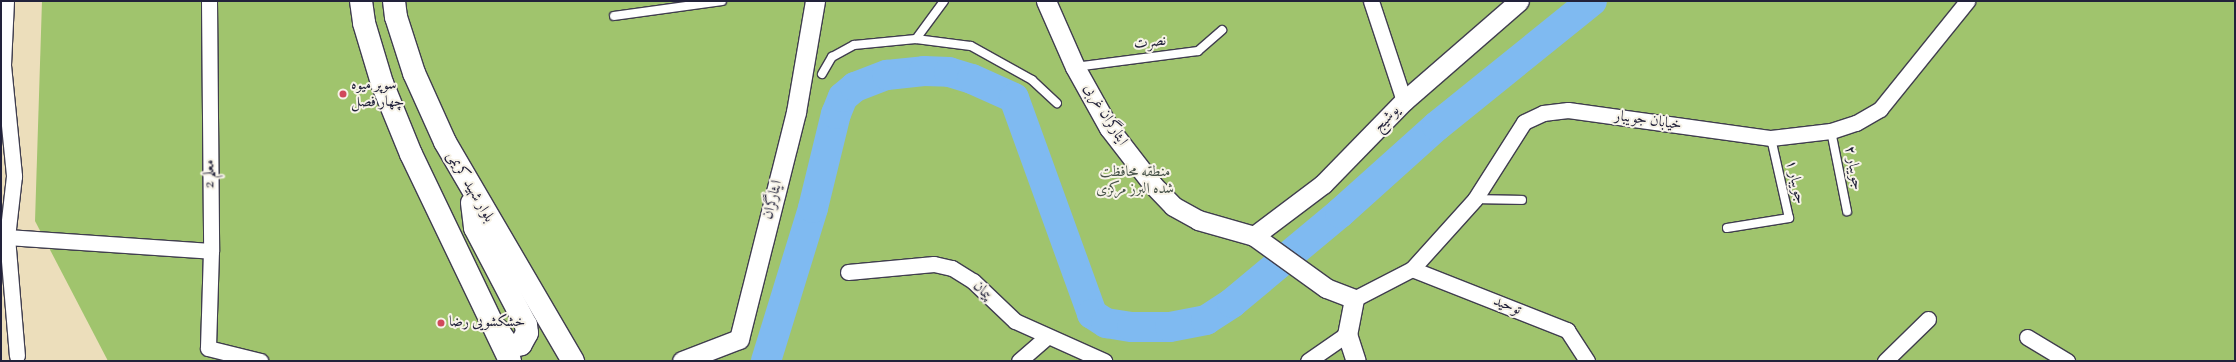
<!DOCTYPE html>
<meta charset="utf-8">
<style>
body{margin:0}
#map{position:relative;width:2236px;height:362px;overflow:hidden;background:#ecdebb;font-family:"Sorts Mill Goudy",Amiri,serif}
div>[style]{position:absolute}
[style*='--x']{left:calc(var(--x)*1px);top:calc(var(--y)*1px);width:calc(var(--w)*1px);rotate:calc(var(--a)*1deg)}
.green>*{inset:0;background:#a0c46d}
.river>*{height:30px;margin:-15px;padding:0 15px;transform-origin:15px;border-radius:15px;background:#7fbaf1}
.roads{filter:drop-shadow(1px 0 #403e4e) drop-shadow(-1px 0 #403e4e) drop-shadow(0 1px #403e4e) drop-shadow(0 -1px #403e4e)}
.service>*{height:8px;margin:-4px;padding:0 4px;transform-origin:4px;border-radius:4px;background:#fff}
.minor>*{height:15px;margin:-7.5px;padding:0 7.5px;transform-origin:7.5px;border-radius:7.5px;background:#fff}
.tertiary>*{height:19px;margin:-9.5px;padding:0 9.5px;transform-origin:9.5px;border-radius:9.5px;background:#fff}
.primary>*{height:22px;margin:-11px;padding:0 11px;transform-origin:11px;border-radius:11px;background:#fff}
.dots>*{width:11px;height:11px;translate:-50% -50%;box-sizing:border-box;border:2px solid #f7f3e8;border-radius:50%}
span{translate:-50% -50%;white-space:nowrap;text-align:center;line-height:1.15;-webkit-text-stroke:4px #f7f3e8;paint-order:stroke}
.street-label{font-size:15px;color:#22223b}
.poi-label{font-size:15px;color:#22223b}
.left{translate:0 -50%;text-align:left}
.park-label{font-size:15px;color:#48534a}
.frame{position:absolute;inset:0;border:2px solid #22223b;pointer-events:none}
</style>
<div id="map">
<div class="green">
<i style="clip-path:polygon(42px 1px,2235px 1px,2235px 361px,108px 361px,35px 221px)"></i>
</div>
<div class="river">
<i style="--x:766;--y:361;--w:160;--a:-72.9"></i>
<i style="--x:813;--y:208;--w:97;--a:-76.3"></i>
<i style="--x:836;--y:114;--w:18;--a:-68"></i>
<i style="--x:843;--y:97;--w:16;--a:-40"></i>
<i style="--x:855;--y:87;--w:34;--a:-21"></i>
<i style="--x:887;--y:75;--w:37;--a:-6"></i>
<i style="--x:924;--y:71;--w:25;--a:2"></i>
<i style="--x:949;--y:72;--w:24;--a:17"></i>
<i style="--x:972;--y:79;--w:46;--a:24.3"></i>
<i style="--x:1014;--y:98;--w:230;--a:70.1"></i>
<i style="--x:1092;--y:314;--w:17;--a:33"></i>
<i style="--x:1106;--y:323;--w:26;--a:9"></i>
<i style="--x:1132;--y:327;--w:38;--a:0"></i>
<i style="--x:1170;--y:327;--w:37;--a:-11"></i>
<i style="--x:1206;--y:320;--w:31;--a:-33"></i>
<i style="--x:1232;--y:303;--w:141;--a:-39.8"></i>
<i style="--x:1340;--y:213;--w:130;--a:-41.9"></i>
<i style="--x:1437;--y:126;--w:199;--a:-38.9"></i>
</div>
<div class="roads">
<div class="service">
<i style="--x:614;--y:16;--w:109;--a:-7.9"></i>
<i style="--x:916;--y:39;--w:47;--a:-53.6"></i>
<i style="--x:1075;--y:67;--w:124;--a:-7.4"></i>
<i style="--x:1198;--y:51;--w:32;--a:-41"></i>
<i style="--x:822;--y:74;--w:20;--a:-60"></i>
<i style="--x:832;--y:57;--w:25;--a:-29"></i>
<i style="--x:854;--y:45;--w:62;--a:-5.5"></i>
<i style="--x:916;--y:39;--w:55;--a:7.3"></i>
<i style="--x:971;--y:46;--w:70;--a:29.1"></i>
<i style="--x:1032;--y:80;--w:34;--a:43"></i>
<i style="--x:1831;--y:131;--w:82;--a:78.7"></i>
<i style="--x:1475;--y:199;--w:47;--a:1.2"></i>
<i style="--x:1727;--y:228;--w:63;--a:-9.2"></i>
<i style="--x:1789;--y:218;--w:82;--a:-102.7"></i>
</div>
<div class="minor">
<i style="--x:6;--y:1;--w:64;--a:92.7"></i>
<i style="--x:3;--y:65;--w:112;--a:84.3"></i>
<i style="--x:14;--y:176;--w:61;--a:96.5"></i>
<i style="--x:7;--y:237;--w:119;--a:85.2"></i>
<i style="--x:209;--y:1;--w:250;--a:89.5"></i>
<i style="--x:211;--y:251;--w:97;--a:91.8"></i>
<i style="--x:208;--y:348;--w:54;--a:14"></i>
<i style="--x:1371;--y:1;--w:105;--a:71.7"></i>
<i style="--x:7;--y:237;--w:204;--a:3.9"></i>
<i style="--x:1412;--y:269;--w:167;--a:21.5"></i>
<i style="--x:1567;--y:330;--w:37;--a:57"></i>
<i style="--x:848;--y:272;--w:86;--a:-5.3"></i>
<i style="--x:934;--y:264;--w:18;--a:13"></i>
<i style="--x:952;--y:268;--w:25;--a:32"></i>
<i style="--x:973;--y:281;--w:58;--a:43.6"></i>
<i style="--x:1015;--y:321;--w:98;--a:24.2"></i>
<i style="--x:1354;--y:299;--w:65;--a:-27.3"></i>
<i style="--x:1412;--y:269;--w:94;--a:-48"></i>
<i style="--x:1475;--y:199;--w:91;--a:-57.5"></i>
<i style="--x:1524;--y:122;--w:21;--a:-25"></i>
<i style="--x:1543;--y:113;--w:25;--a:-7"></i>
<i style="--x:1568;--y:110;--w:205;--a:7.9"></i>
<i style="--x:1771;--y:138;--w:60;--a:-6.7"></i>
<i style="--x:1831;--y:131;--w:26;--a:-18"></i>
<i style="--x:1856;--y:123;--w:28;--a:-30"></i>
<i style="--x:1880;--y:109;--w:139;--a:-51.1"></i>
<i style="--x:2027;--y:337;--w:47;--a:31"></i>
<i style="--x:1019;--y:361;--w:37;--a:-41"></i>
<i style="--x:1308;--y:361;--w:47;--a:-34.7"></i>
<i style="--x:1885;--y:361;--w:60;--a:-44.3"></i>
</div>
<div class="tertiary">
<i style="--x:1046;--y:1;--w:72;--a:66.3"></i>
<i style="--x:1075;--y:67;--w:70;--a:60.9"></i>
<i style="--x:1109;--y:128;--w:72;--a:52.3"></i>
<i style="--x:1153;--y:185;--w:29;--a:46"></i>
<i style="--x:1173;--y:206;--w:29;--a:29"></i>
<i style="--x:1198;--y:220;--w:58;--a:15.9"></i>
<i style="--x:1254;--y:236;--w:89;--a:35.8"></i>
<i style="--x:1326;--y:288;--w:30;--a:21"></i>
<i style="--x:1354;--y:299;--w:36;--a:101"></i>
<i style="--x:1347;--y:334;--w:28;--a:72"></i>
<i style="--x:1254;--y:236;--w:86;--a:-37"></i>
<i style="--x:1323;--y:184;--w:116;--a:-45.7"></i>
<i style="--x:1404;--y:101;--w:152;--a:-41"></i>
<i style="--x:682;--y:361;--w:61;--a:-21.1"></i>
<i style="--x:739;--y:339;--w:234;--a:-75.9"></i>
<i style="--x:796;--y:112;--w:113;--a:-80.3"></i>
</div>
<div class="primary">
<i style="--x:361;--y:1;--w:22;--a:82"></i>
<i style="--x:364;--y:23;--w:63;--a:73.3"></i>
<i style="--x:382;--y:83;--w:77;--a:67.8"></i>
<i style="--x:411;--y:154;--w:229;--a:64.4"></i>
<i style="--x:394;--y:1;--w:16;--a:83"></i>
<i style="--x:396;--y:17;--w:59;--a:72.2"></i>
<i style="--x:414;--y:73;--w:76;--a:65.8"></i>
<i style="--x:445;--y:142;--w:254;--a:59.7"></i>
<i style="--x:472;--y:203;--w:25;--a:83"></i>
<i style="--x:475;--y:228;--w:110;--a:62.3"></i>
<i style="--x:526;--y:325;--w:8;--a:83"></i>
<i style="--x:527;--y:333;--w:13;--a:119"></i>
<i style="--x:521;--y:344;--w:7;--a:164"></i>
<i style="--x:514;--y:346;--w:6;--a:-171"></i>
<i style="--x:508;--y:345;--w:18;--a:-124"></i>
</div>
</div>
<div class="dots">
<i style="left:343px;top:94px;background:#d1495b"></i>
<i style="left:441px;top:323px;background:#d1495b"></i>
</div>
<div class="street-label">
<span style="left:1150px;top:43px;rotate:-7deg">نصرت</span>
<span style="left:1105px;top:115px;rotate:58deg">ایثارگران غربی</span>
<span style="left:1387px;top:119px;rotate:-46deg">یوشیج</span>
<span style="left:1648px;top:121px;rotate:8deg">خیابان جویبار</span>
<span style="left:1853px;top:168px;rotate:79deg">جویبار ۲</span>
<span style="left:210px;top:174px;rotate:-90deg">معلم 2</span>
<span style="left:1795px;top:182px;rotate:77deg">جویبار ۱</span>
<span style="left:470px;top:187px;rotate:60deg">بلوار شهید کریمی</span>
<span style="left:773px;top:200px;rotate:-76deg">ایثارگران</span>
<span style="left:982px;top:291px;rotate:42deg">پیمان</span>
<span style="left:1507px;top:306px;rotate:21deg">توحید</span>
</div>
<div class="poi-label">
<span class="left" style="left:351px;top:94px">سوپر ميوه<br>چهار فصل</span>
<span class="left" style="left:449px;top:323px">خشکشویی رضا</span>
</div>
<div class="park-label">
<span style="left:1135px;top:181px">منطقه محافظت<br>شده البرز مرکزی</span>
</div>
<div class="frame"></div>
</div>
